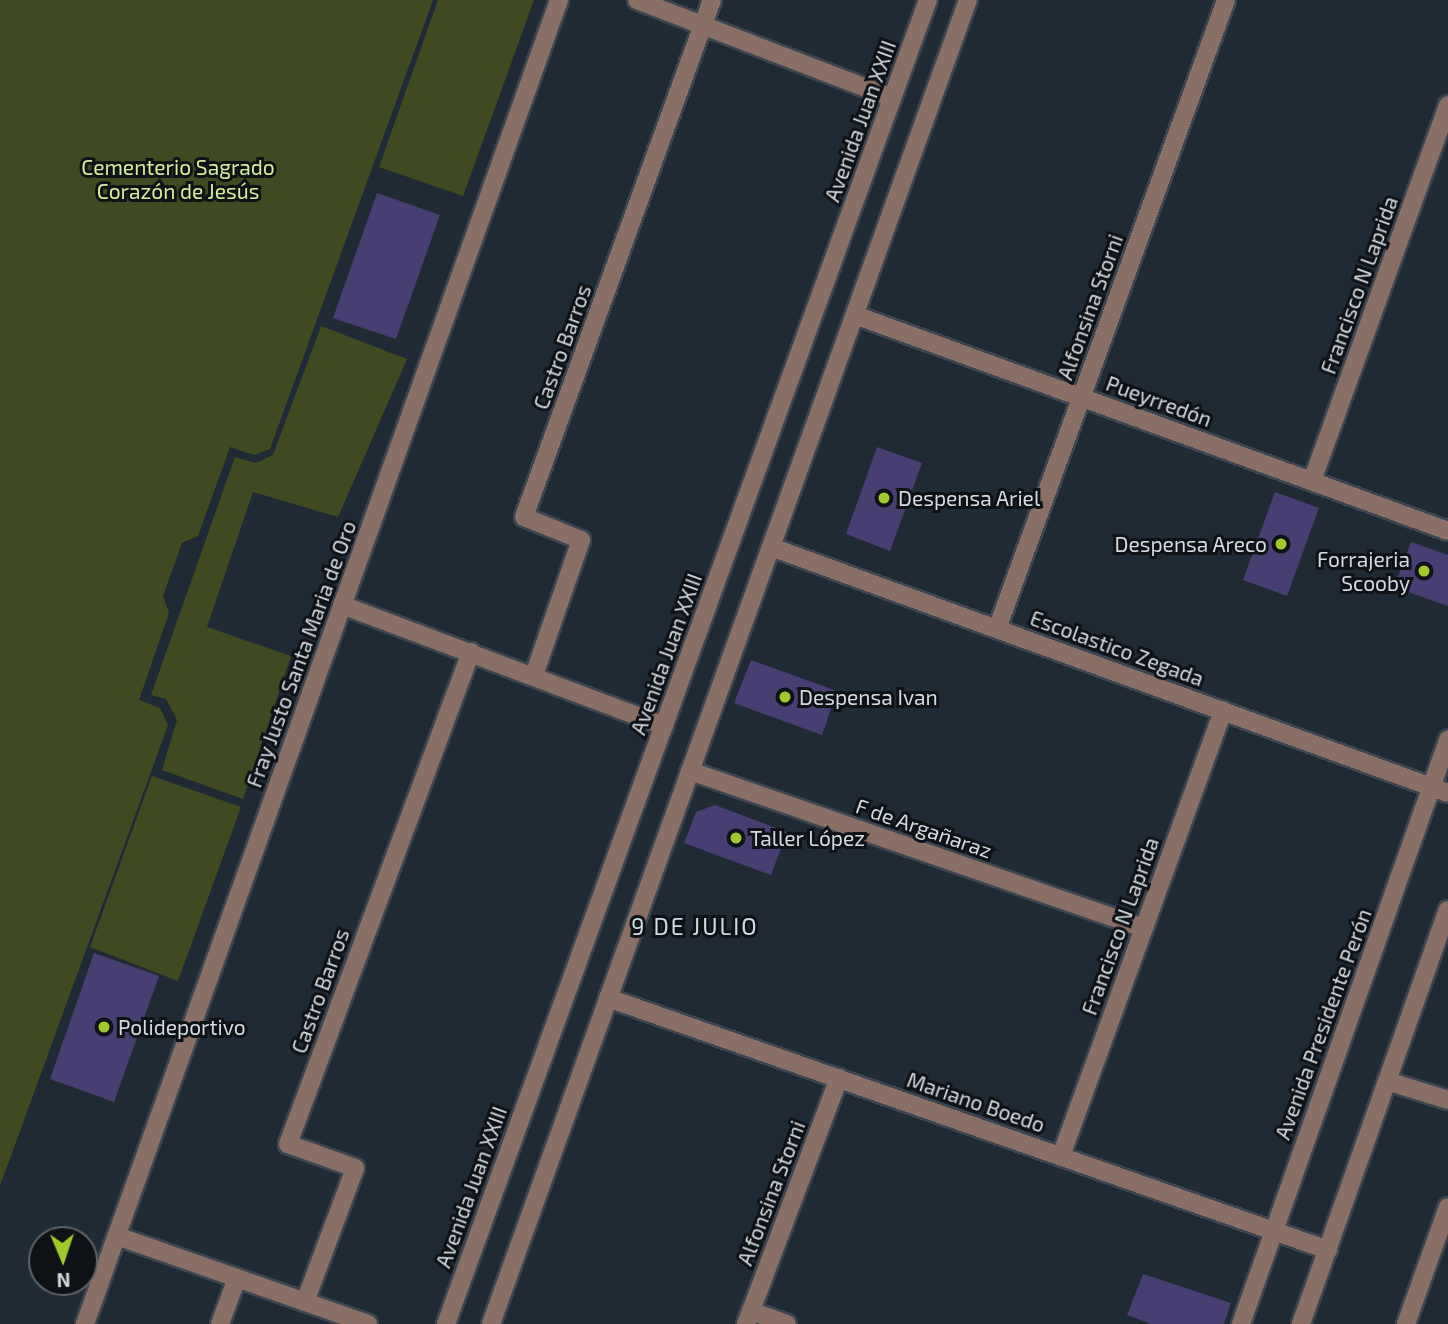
<!DOCTYPE html>
<meta charset="utf-8">
<style>
body{margin:0}
#map{position:relative;width:1448px;height:1324px;overflow:hidden;background:#202a34;font-family:"Exo 2",sans-serif}
div>[style]{position:absolute}
[style*='--x']{left:calc(var(--x)*1px);top:calc(var(--y)*1px);width:calc(var(--w)*1px);rotate:calc(var(--a)*1deg)}
.green>*{inset:0;background:#3f4a20}
.building>*{inset:0;background:#473f71}
.roads{filter:drop-shadow(2px 0 #3d4650) drop-shadow(-2px 0 #3d4650) drop-shadow(0 2px #3d4650) drop-shadow(0 -2px #3d4650)}
.minor>*{height:18px;margin:-9px;padding:0 9px;transform-origin:9px;border-radius:9px;background:#8a6f67}
.dots>*{width:19px;height:19px;translate:-50% -50%;box-sizing:border-box;border:4px solid #0e1217;border-radius:50%}
span{translate:-50% -50%;white-space:nowrap;text-align:center;line-height:1.15;-webkit-text-stroke:6px #0e1217;paint-order:stroke}
.street-label{font-size:21px;color:#d3dae0}
.park-label{font-size:21px;color:#d5ee99}
.poi-label{font-size:21px;color:#d3dae0}
.left{translate:0 -50%;text-align:left}
.right{translate:-100% -50%;text-align:right}
.neighbourhood-label{font-size:23px;color:#cedce8;letter-spacing:2px}
.north{position:absolute;left:28px;top:1226px;width:70px;height:70px;box-sizing:border-box;background:#0e1217;border:2px solid #5d6267;border-radius:50%;rotate:178deg;font-size:19px;font-weight:700;line-height:28px;text-align:center;color:#d3dae0}
.north::after{content:'';display:block;margin:auto;width:24px;height:32px;background:#a0c92b;clip-path:polygon(50% 0,100% 100%,50% 72%,0 100%)}
</style>
<div id="map">
<div class="green">
<i style="clip-path:polygon(0 0,433px 0,270px 449px,254px 455px,230px 447px,198px 536px,182px 543px,163px 596px,169px 613px,139px 700px,160px 708px,168px 725px,0 1186px)"></i>
<i style="clip-path:polygon(438px 0,534px 0,463px 196px,379px 167px)"></i>
<i style="clip-path:polygon(321px 326px,407px 359px,338px 517px,253px 492px,207px 627px,291px 656px,243px 799px,162px 770px,177px 720px,166px 699px,151px 695px,235px 457px,256px 463px,273px 455px)"></i>
<i style="clip-path:polygon(152px 776px,241px 807px,178px 981px,90px 947px)"></i>
</div>
<div class="building">
<i style="clip-path:polygon(377px 193px,440px 215px,396px 339px,333px 318px)"></i>
<i style="clip-path:polygon(877px 447px,922px 463px,890px 551px,846px 534px)"></i>
<i style="clip-path:polygon(1275px 492px,1319px 508px,1287px 596px,1243px 580px)"></i>
<i style="clip-path:polygon(1411px 542px,1448px 555px,1448px 606px,1394px 587px)"></i>
<i style="clip-path:polygon(751px 660px,837px 691px,822px 735px,734px 703px)"></i>
<i style="clip-path:polygon(715px 805px,787px 832px,771px 875px,684px 843px,696px 812px)"></i>
<i style="clip-path:polygon(94px 953px,159px 976px,114px 1102px,50px 1079px)"></i>
<i style="clip-path:polygon(1143px 1274px,1231px 1303px,1224px 1324px,1151px 1324px,1127px 1315px)"></i>
</div>
<div class="roads">
<div class="minor">
<i style="--x:637;--y:0;--w:273;--a:21"></i>
<i style="--x:855;--y:315;--w:631;--a:20.01"></i>
<i style="--x:1312;--y:481;--w:400;--a:-70.1"></i>
<i style="--x:771;--y:547;--w:720;--a:19.97"></i>
<i style="--x:342;--y:605;--w:344;--a:20.6"></i>
<i style="--x:997;--y:629;--w:669;--a:-69.99"></i>
<i style="--x:534;--y:675;--w:143;--a:-70.8"></i>
<i style="--x:581;--y:540;--w:61;--a:-158"></i>
<i style="--x:524;--y:517;--w:550;--a:-70.02"></i>
<i style="--x:690;--y:771;--w:480;--a:19.1"></i>
<i style="--x:608;--y:998;--w:763;--a:19.29"></i>
<i style="--x:1387;--y:1081;--w:64;--a:17.3"></i>
<i style="--x:1061;--y:1156;--w:474;--a:-70"></i>
<i style="--x:117;--y:1236;--w:266;--a:19.3"></i>
<i style="--x:305;--y:1302;--w:143;--a:-69.5"></i>
<i style="--x:355;--y:1168;--w:71;--a:-160.3"></i>
<i style="--x:288;--y:1144;--w:525;--a:-69.6"></i>
<i style="--x:751;--y:1311;--w:38;--a:20"></i>
<i style="--x:85;--y:1324;--w:1406;--a:-70.3"></i>
<i style="--x:220;--y:1324;--w:49;--a:-69.7"></i>
<i style="--x:446;--y:1324;--w:1409;--a:-70"></i>
<i style="--x:491;--y:1324;--w:1407;--a:-70.19"></i>
<i style="--x:746;--y:1324;--w:263;--a:-69.3"></i>
<i style="--x:1241;--y:1324;--w:620;--a:-70.48"></i>
<i style="--x:1301;--y:1324;--w:439;--a:-70.5"></i>
<i style="--x:1406;--y:1324;--w:124;--a:-70.3"></i>
</div>
</div>
<div class="dots">
<i style="left:884px;top:498px;background:#a0c92b"></i>
<i style="left:1281px;top:544px;background:#a0c92b"></i>
<i style="left:1424px;top:571px;background:#a0c92b"></i>
<i style="left:785px;top:697px;background:#a0c92b"></i>
<i style="left:736px;top:838px;background:#a0c92b"></i>
<i style="left:104px;top:1027px;background:#a0c92b"></i>
</div>
<div class="street-label">
<span style="left:860px;top:121px;rotate:-70deg">Avenida Juan XXIII</span>
<span style="left:1359px;top:285px;rotate:-70deg">Francisco N Laprida</span>
<span style="left:1090px;top:307px;rotate:-70deg">Alfonsina Storni</span>
<span style="left:562px;top:347px;rotate:-70deg">Castro Barros</span>
<span style="left:1159px;top:401px;rotate:20deg">Pueyrredón</span>
<span style="left:1117px;top:648px;rotate:20deg">Escolastico Zegada</span>
<span style="left:301px;top:654px;rotate:-70deg">Fray Justo Santa Maria de Oro</span>
<span style="left:666px;top:654px;rotate:-70deg">Avenida Juan XXIII</span>
<span style="left:924px;top:828px;rotate:19deg">F de Argañaraz</span>
<span style="left:1120px;top:926px;rotate:-70deg">Francisco N Laprida</span>
<span style="left:320px;top:991px;rotate:-70deg">Castro Barros</span>
<span style="left:1323px;top:1024px;rotate:-70deg">Avenida Presidente Perón</span>
<span style="left:976px;top:1102px;rotate:19deg">Mariano Boedo</span>
<span style="left:471px;top:1187px;rotate:-70deg">Avenida Juan XXIII</span>
<span style="left:771px;top:1193px;rotate:-69deg">Alfonsina Storni</span>
</div>
<div class="park-label">
<span style="left:178px;top:179px">Cementerio Sagrado<br>Corazón de Jesús</span>
</div>
<div class="poi-label">
<span class="left" style="left:898px;top:498px">Despensa Ariel</span>
<span class="right" style="left:1267px;top:544px">Despensa Areco</span>
<span class="right" style="left:1410px;top:571px">Forrajeria<br>Scooby</span>
<span class="left" style="left:799px;top:697px">Despensa Ivan</span>
<span class="left" style="left:750px;top:838px">Taller López</span>
<span class="left" style="left:118px;top:1027px">Polideportivo</span>
</div>
<div class="neighbourhood-label">
<span style="left:695px;top:926px">9 DE JULIO</span>
</div>
<div class="north">N</div>
</div>
